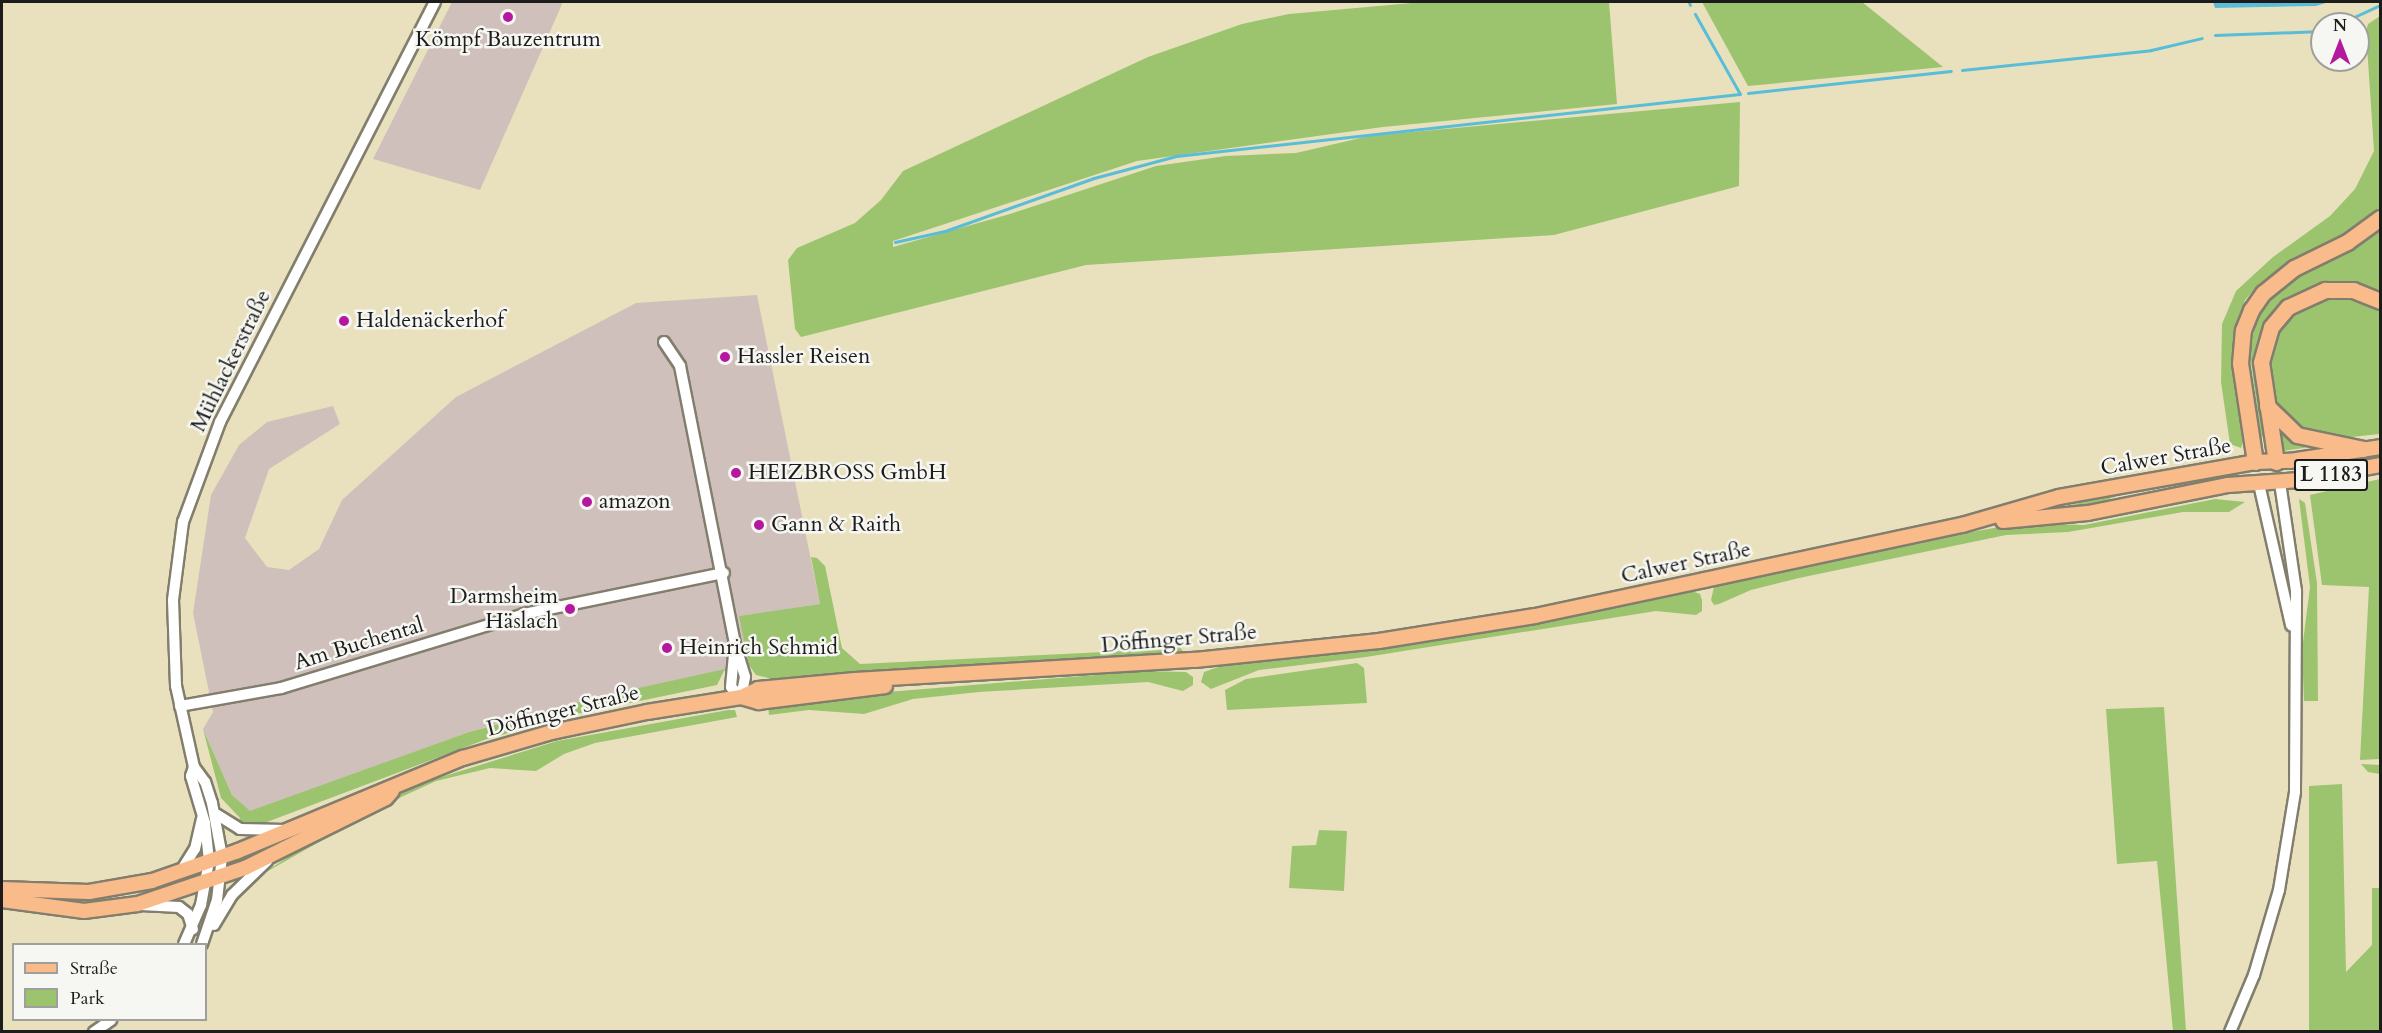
<!DOCTYPE html>
<meta charset="utf-8">
<style>
body{margin:0}
#map{position:relative;width:2382px;height:1033px;overflow:hidden;background:#e9e1be;font-family:Cardo,serif}
div>[style]{position:absolute}
[style*='--x']{left:calc(var(--x)*1px);top:calc(var(--y)*1px);width:calc(var(--w)*1px);rotate:calc(var(--a)*1deg)}
.industrial>*{inset:0;background:#cfc0bb}
.green>*{inset:0;background:#9cc46f}
.water>*{inset:0;background:#59bdd8}
.stream>*{height:3px;margin:-1.5px;padding:0 1.5px;transform-origin:1.5px;border-radius:1.5px;background:#59bdd8}
.roads{filter:drop-shadow(2px 0 #827e6d) drop-shadow(-2px 0 #827e6d) drop-shadow(0 2px #827e6d) drop-shadow(0 -2px #827e6d)}
.minor>*{height:10px;margin:-5px;padding:0 5px;transform-origin:5px;border-radius:5px;background:#fff}
.major>*{height:14px;margin:-7px;padding:0 7px;transform-origin:7px;border-radius:7px;background:#fabb8b}
.highway>*{height:15px;margin:-7.5px;padding:0 7.5px;transform-origin:7.5px;border-radius:7.5px;background:#fabb8b}
.dots>*{width:16px;height:16px;translate:-50% -50%;box-sizing:border-box;border:3px solid #f6f6f2;border-radius:50%}
span{translate:-50% -50%;white-space:nowrap;text-align:center;line-height:1.15;-webkit-text-stroke:5px #f6f6f2;paint-order:stroke}
.shield-label span{padding:2px 4px;background:#f6f6f2;border:2px solid;border-radius:4px;-webkit-text-stroke-width:0}
.shield-label{font-size:21px;color:#1c1c1c;font-weight:700}
.poi-label{font-size:22px;color:#1c1c1c}
.left{translate:0 -50%;text-align:left}
.right{translate:-100% -50%;text-align:right}
.street-label{font-size:22px;color:#1c1c1c}
.frame{position:absolute;inset:0;border:3px solid #1c1c1c;pointer-events:none}
.legend{position:absolute;left:12px;top:943px;width:195px;height:78px;box-sizing:border-box;background:#f6f6f2;border:2px solid #9f9f9c;margin:0;padding:8px 10px;list-style:none;font-size:18px;color:#1c1c1c}
.legend li{display:flex;align-items:center;gap:12px;height:30px}
.legend b{width:30px;border:2px solid #9f9f9c}
.north{position:absolute;left:2310px;top:12px;width:60px;height:60px;box-sizing:border-box;background:#f6f6f2;border:2px solid #9f9f9c;border-radius:50%;rotate:0deg;font-size:16px;font-weight:700;line-height:24px;text-align:center;color:#1c1c1c}
.north::after{content:'';display:block;margin:auto;width:21px;height:27px;background:#b5179e;clip-path:polygon(50% 0,100% 100%,50% 72%,0 100%)}
</style>
<div id="map">
<div class="industrial">
<i style="clip-path:polygon(452px 2px,563px 2px,480px 190px,373px 159px)"></i>
<i style="clip-path:polygon(757px 295px,820px 604px,740px 616px,749px 665px,533px 714px,469px 732px,250px 812px,232px 795px,203px 729px,213px 712px,193px 613px,211px 495px,239px 445px,267px 422px,333px 406px,340px 424px,269px 469px,245px 538px,267px 567px,289px 570px,319px 549px,342px 500px,456px 397px,636px 303px)"></i>
</div>
<div class="green">
<i style="clip-path:polygon(1423px 2px,1609px 2px,1617px 104px,1383px 127px,1137px 161px,893px 241px,893px 247px,1010px 214px,1156px 166px,1226px 156px,1296px 153px,1369px 136px,1740px 102px,1739px 186px,1554px 235px,1086px 265px,801px 337px,795px 329px,788px 260px,797px 248px,855px 223px,881px 200px,903px 171px,1148px 57px,1242px 24px,1289px 14px)"></i>
<i style="clip-path:polygon(1702px 2px,1862px 2px,1943px 67px,1748px 86px)"></i>
<i style="clip-path:polygon(2380px 16px,2380px 209px,2364px 227px,2293px 261px,2257px 286px,2245px 300px,2231px 357px,2243px 442px,2241px 448px,2230px 444px,2221px 382px,2222px 324px,2236px 291px,2273px 257px,2330px 216px,2355px 189px,2374px 151px,2366px 31px,2368px 24px)"></i>
<i style="clip-path:polygon(2380px 225px,2380px 295px,2319px 285px,2293px 295px,2265px 325px,2253px 365px,2265px 436px,2261px 437px,2250px 355px,2254px 329px,2265px 303px,2277px 286px)"></i>
<i style="clip-path:polygon(2342px 293px,2380px 307px,2380px 434px,2342px 438px,2293px 428px,2270px 398px,2266px 359px,2278px 325px,2301px 302px)"></i>
<i style="clip-path:polygon(2276px 425px,2294px 439px,2310px 447px,2282px 451px)"></i>
<i style="clip-path:polygon(2380px 479px,2380px 759px,2360px 760px,2369px 587px,2322px 585px,2310px 495px)"></i>
<i style="clip-path:polygon(2126px 492px,2102px 502px,2046px 510px,2062px 507px)"></i>
<i style="clip-path:polygon(2215px 499px,2245px 502px,2229px 512px,2183px 512px,2068px 532px,2006px 535px,1799px 578px,1751px 590px,1719px 604px,1714px 605px,1711px 600px,1714px 587px,1725px 583px,1933px 539px,2021px 523px,2084px 525px)"></i>
<i style="clip-path:polygon(2299px 499px,2305px 503px,2317px 583px,2318px 701px,2304px 701px,2302px 650px,2310px 587px)"></i>
<i style="clip-path:polygon(811px 557px,817px 558px,825px 566px,842px 648px,860px 664px,1166px 649px,1178px 643px,1183px 652px,772px 679px,756px 675px,749px 665px,739px 616px,820px 604px)"></i>
<i style="clip-path:polygon(1692px 591px,1700px 594px,1702px 600px,1702px 611px,1696px 615px,1656px 611px,1366px 657px,1259px 670px,1211px 689px,1201px 682px,1204px 672px,1221px 666px,1428px 640px)"></i>
<i style="clip-path:polygon(1357px 663px,1364px 668px,1367px 703px,1227px 710px,1225px 690px,1246px 679px)"></i>
<i style="clip-path:polygon(725px 669px,717px 685px,567px 716px,487px 739px,259px 825px,238px 824px,240px 818px,221px 798px,203px 729px,232px 795px,250px 811px,469px 732px,598px 697px)"></i>
<i style="clip-path:polygon(1145px 671px,1186px 672px,1193px 677px,1193px 685px,1183px 691px,1148px 682px,979px 692px,913px 699px,864px 714px,809px 710px,769px 715px,768px 705px,814px 698px)"></i>
<i style="clip-path:polygon(2164px 707px,2186px 1031px,2173px 1031px,2157px 861px,2117px 864px,2106px 709px)"></i>
<i style="clip-path:polygon(728px 710px,735px 710px,737px 717px,595px 743px,564px 754px,536px 771px,490px 768px,436px 781px,384px 805px,254px 879px,313px 841px,408px 790px,435px 779px,557px 741px)"></i>
<i style="clip-path:polygon(2361px 764px,2380px 765px,2380px 774px,2368px 772px)"></i>
<i style="clip-path:polygon(2342px 784px,2346px 972px,2372px 945px,2372px 888px,2380px 888px,2380px 1031px,2309px 1031px,2309px 786px)"></i>
<i style="clip-path:polygon(1319px 830px,1347px 831px,1344px 891px,1289px 888px,1292px 846px,1316px 845px)"></i>
</div>
<div class="water">
<i style="clip-path:polygon(2213px 2px,2329px 2px,2316px 6px,2215px 8px)"></i>
</div>
<div class="stream">
<i style="--x:1689;--y:2;--w:3;--a:72"></i>
<i style="--x:2339;--y:24;--w:45;--a:-24.9"></i>
<i style="--x:2215;--y:35;--w:107;--a:-2.1"></i>
<i style="--x:1962;--y:70;--w:190;--a:-6"></i>
<i style="--x:2151;--y:50;--w:52;--a:-13.2"></i>
<i style="--x:1748;--y:93;--w:204;--a:-6.2"></i>
<i style="--x:895;--y:242;--w:51;--a:-12.4"></i>
<i style="--x:945;--y:231;--w:158;--a:-19.6"></i>
<i style="--x:1094;--y:178;--w:85;--a:-15"></i>
<i style="--x:1176;--y:156;--w:567;--a:-6.27"></i>
<i style="--x:1740;--y:94;--w:92;--a:-119.4"></i>
</div>
<div class="roads">
<div class="minor">
<i style="--x:664;--y:342;--w:29;--a:56"></i>
<i style="--x:680;--y:366;--w:283;--a:78.8"></i>
<i style="--x:735;--y:644;--w:34;--a:73"></i>
<i style="--x:745;--y:677;--w:20;--a:101"></i>
<i style="--x:741;--y:697;--w:14;--a:-135"></i>
<i style="--x:731;--y:687;--w:43;--a:-84.7"></i>
<i style="--x:2259;--y:484;--w:145;--a:77.2"></i>
<i style="--x:180;--y:706;--w:103;--a:-10.1"></i>
<i style="--x:281;--y:688;--w:254;--a:-16.9"></i>
<i style="--x:524;--y:614;--w:204;--a:-11.6"></i>
<i style="--x:216;--y:814;--w:28;--a:32"></i>
<i style="--x:240;--y:829;--w:45;--a:1.3"></i>
<i style="--x:181;--y:871;--w:26;--a:-58"></i>
<i style="--x:195;--y:849;--w:31;--a:-77"></i>
<i style="--x:141;--y:905;--w:38;--a:3"></i>
<i style="--x:179;--y:907;--w:11;--a:38"></i>
<i style="--x:188;--y:914;--w:16;--a:72"></i>
<i style="--x:214;--y:925;--w:35;--a:-59"></i>
<i style="--x:232;--y:895;--w:49;--a:-44.2"></i>
<i style="--x:184;--y:944;--w:43;--a:-66.4"></i>
<i style="--x:201;--y:905;--w:45;--a:-79.7"></i>
<i style="--x:209;--y:861;--w:38;--a:-96"></i>
<i style="--x:205;--y:823;--w:49;--a:-106.6"></i>
<i style="--x:191;--y:776;--w:9;--a:-72"></i>
<i style="--x:202;--y:944;--w:46;--a:-71.2"></i>
<i style="--x:217;--y:900;--w:43;--a:-83.4"></i>
<i style="--x:222;--y:857;--w:55;--a:-100.5"></i>
<i style="--x:212;--y:803;--w:22;--a:-108"></i>
<i style="--x:205;--y:782;--w:19;--a:-126"></i>
<i style="--x:194;--y:767;--w:83;--a:-102.5"></i>
<i style="--x:176;--y:686;--w:86;--a:-92"></i>
<i style="--x:173;--y:600;--w:79;--a:-82.7"></i>
<i style="--x:183;--y:522;--w:107;--a:-69.7"></i>
<i style="--x:220;--y:422;--w:472;--a:-62.9"></i>
<i style="--x:94;--y:1032;--w:21;--a:-35"></i>
<i style="--x:2230;--y:1032;--w:62;--a:-67.2"></i>
<i style="--x:2254;--y:975;--w:89;--a:-73.6"></i>
<i style="--x:2279;--y:890;--w:99;--a:-80.7"></i>
<i style="--x:2295;--y:792;--w:201;--a:-89.7"></i>
<i style="--x:2296;--y:591;--w:110;--a:-98.4"></i>
</div>
<div class="major">
<i style="--x:2003;--y:521;--w:85;--a:-5.4"></i>
<i style="--x:2088;--y:513;--w:143;--a:-11.3"></i>
<i style="--x:2228;--y:485;--w:72;--a:-4"></i>
<i style="--x:2300;--y:480;--w:81;--a:-10.6"></i>
<i style="--x:741;--y:697;--w:19;--a:16"></i>
<i style="--x:759;--y:702;--w:127;--a:-7.2"></i>
<i style="--x:2;--y:889;--w:87;--a:2"></i>
<i style="--x:89;--y:892;--w:64;--a:-9.9"></i>
<i style="--x:152;--y:881;--w:91;--a:-19.2"></i>
<i style="--x:238;--y:851;--w:243;--a:-22.5"></i>
<i style="--x:463;--y:758;--w:93;--a:-16.3"></i>
<i style="--x:552;--y:732;--w:97;--a:-11.9"></i>
<i style="--x:647;--y:712;--w:95;--a:-9.1"></i>
<i style="--x:741;--y:697;--w:19;--a:-25"></i>
<i style="--x:758;--y:689;--w:97;--a:-5.3"></i>
<i style="--x:855;--y:680;--w:341;--a:-3.4"></i>
<i style="--x:1195;--y:660;--w:185;--a:-5.9"></i>
<i style="--x:1379;--y:641;--w:158;--a:-9.1"></i>
<i style="--x:1535;--y:616;--w:174;--a:-12"></i>
<i style="--x:1705;--y:580;--w:263;--a:-12.1"></i>
<i style="--x:1962;--y:525;--w:101;--a:-16.1"></i>
<i style="--x:2059;--y:497;--w:199;--a:-10.1"></i>
<i style="--x:2255;--y:462;--w:35;--a:-2"></i>
<i style="--x:2290;--y:461;--w:91;--a:-8.8"></i>
<i style="--x:2;--y:900;--w:83;--a:7.6"></i>
<i style="--x:84;--y:911;--w:54;--a:-7.4"></i>
<i style="--x:138;--y:904;--w:113;--a:-18.6"></i>
<i style="--x:245;--y:868;--w:157;--a:-26.4"></i>
<i style="--x:386;--y:798;--w:9;--a:-49"></i>
</div>
<div class="highway">
<i style="--x:2267;--y:406;--w:42;--a:44"></i>
<i style="--x:2297;--y:435;--w:67;--a:12"></i>
<i style="--x:2255;--y:462;--w:100;--a:-98.6"></i>
<i style="--x:2240;--y:363;--w:33;--a:-85"></i>
<i style="--x:2243;--y:330;--w:22;--a:-68"></i>
<i style="--x:2251;--y:310;--w:21;--a:-55"></i>
<i style="--x:2263;--y:293;--w:40;--a:-39"></i>
<i style="--x:2294;--y:268;--w:59;--a:-26.1"></i>
<i style="--x:2347;--y:242;--w:41;--a:-36"></i>
<i style="--x:2276;--y:462;--w:101;--a:-98.5"></i>
<i style="--x:2261;--y:362;--w:36;--a:-74"></i>
<i style="--x:2271;--y:327;--w:26;--a:-50"></i>
<i style="--x:2288;--y:307;--w:41;--a:-24.7"></i>
<i style="--x:2325;--y:290;--w:28;--a:0"></i>
<i style="--x:2353;--y:290;--w:29;--a:22"></i>
</div>
</div>
<div class="dots">
<i style="left:508px;top:17px;background:#b5179e"></i>
<i style="left:344px;top:321px;background:#b5179e"></i>
<i style="left:725px;top:357px;background:#b5179e"></i>
<i style="left:736px;top:473px;background:#b5179e"></i>
<i style="left:587px;top:502px;background:#b5179e"></i>
<i style="left:759px;top:525px;background:#b5179e"></i>
<i style="left:570px;top:609px;background:#b5179e"></i>
<i style="left:667px;top:648px;background:#b5179e"></i>
</div>
<div class="shield-label">
<span style="left:2331px;top:475px">L 1183</span>
</div>
<div class="poi-label">
<span style="left:508px;top:40px">Kömpf Bauzentrum</span>
<span class="left" style="left:356px;top:321px">Haldenäckerhof</span>
<span class="left" style="left:737px;top:357px">Hassler Reisen</span>
<span class="left" style="left:748px;top:473px">HEIZBROSS GmbH</span>
<span class="left" style="left:599px;top:502px">amazon</span>
<span class="left" style="left:771px;top:525px">Gann &amp; Raith</span>
<span class="right" style="left:558px;top:609px">Darmsheim<br>Häslach</span>
<span class="left" style="left:679px;top:648px">Heinrich Schmid</span>
</div>
<div class="street-label">
<span style="left:231px;top:361px;rotate:-64deg">Mühlackerstraße</span>
<span style="left:2166px;top:457px;rotate:-10deg">Calwer Straße</span>
<span style="left:1686px;top:563px;rotate:-12deg">Calwer Straße</span>
<span style="left:1179px;top:639px;rotate:-5deg">Döffinger Straße</span>
<span style="left:359px;top:644px;rotate:-17deg">Am Buchental</span>
<span style="left:563px;top:711px;rotate:-14deg">Döffinger Straße</span>
</div>
<div class="frame"></div>
<ul class="legend">
<li><b style="height:8px;background:#fabb8b"></b>Straße</li>
<li><b style="height:16px;background:#9cc46f"></b>Park</li>
</ul>
<div class="north">N</div>
</div>
